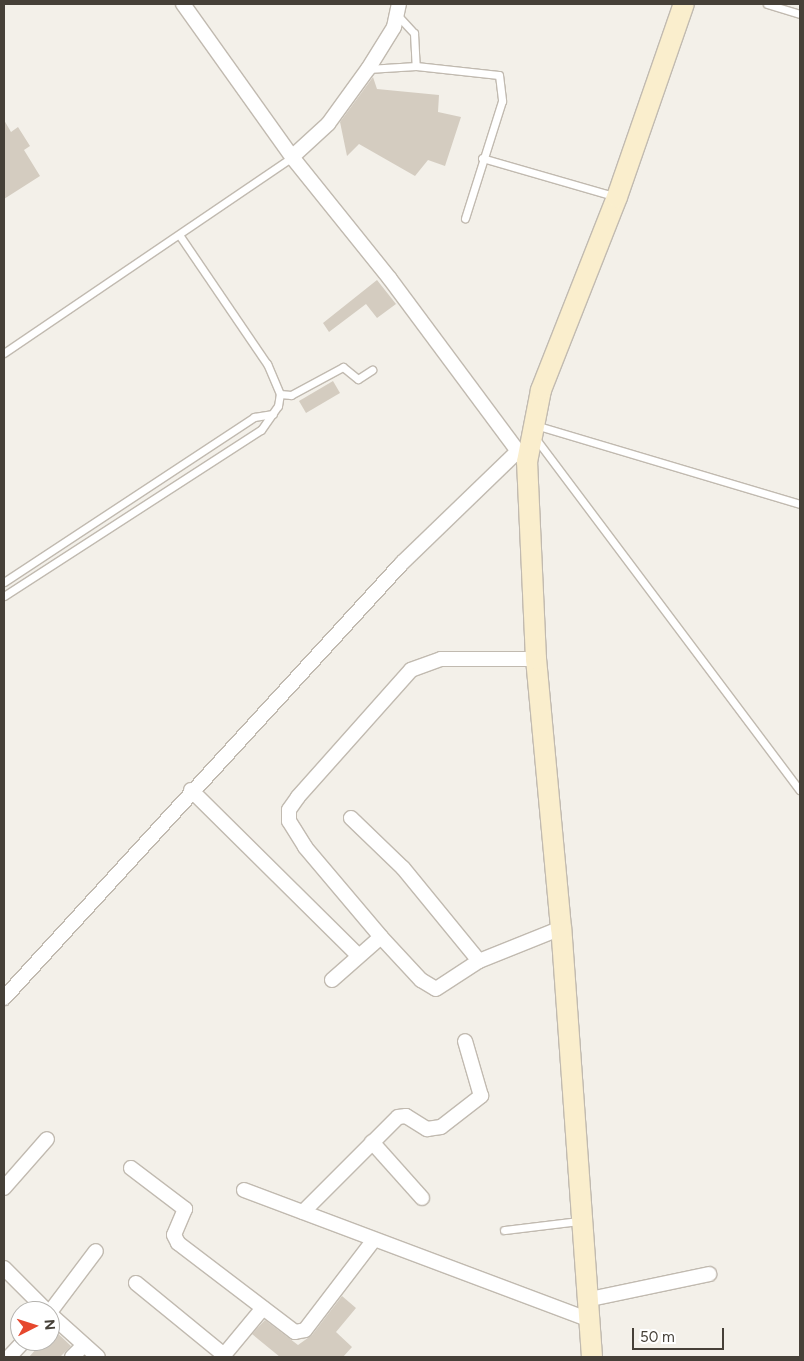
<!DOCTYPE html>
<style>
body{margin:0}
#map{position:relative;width:804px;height:1361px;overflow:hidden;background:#f3f0e9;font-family:Figtree,sans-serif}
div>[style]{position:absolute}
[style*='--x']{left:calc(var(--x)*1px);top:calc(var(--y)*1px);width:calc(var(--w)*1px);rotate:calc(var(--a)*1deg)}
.building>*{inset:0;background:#d4ccc0}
.roads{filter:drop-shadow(1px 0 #c1bab0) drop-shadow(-1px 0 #c1bab0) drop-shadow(0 1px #c1bab0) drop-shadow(0 -1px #c1bab0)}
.service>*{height:7px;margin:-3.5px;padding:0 3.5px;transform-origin:3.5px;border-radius:3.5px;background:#fff}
.minor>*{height:14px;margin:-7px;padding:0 7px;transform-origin:7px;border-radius:7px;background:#fff}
.secondary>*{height:20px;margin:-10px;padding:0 10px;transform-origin:10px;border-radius:10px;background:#faeecd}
span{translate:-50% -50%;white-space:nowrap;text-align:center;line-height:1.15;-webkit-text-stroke:4.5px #fff;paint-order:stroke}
.frame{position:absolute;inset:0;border:5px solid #464038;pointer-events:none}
.north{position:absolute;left:10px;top:1301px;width:50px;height:50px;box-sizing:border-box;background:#fff;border:1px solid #b5b3af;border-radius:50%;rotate:85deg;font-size:14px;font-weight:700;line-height:20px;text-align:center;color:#464038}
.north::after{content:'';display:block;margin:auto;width:18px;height:22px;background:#e6482e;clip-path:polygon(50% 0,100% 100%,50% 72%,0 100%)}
.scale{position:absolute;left:632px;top:1328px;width:92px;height:22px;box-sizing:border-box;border:2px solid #464038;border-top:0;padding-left:6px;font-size:15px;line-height:18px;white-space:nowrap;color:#464038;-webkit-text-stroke:4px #fff;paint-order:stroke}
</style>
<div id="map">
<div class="building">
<i style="clip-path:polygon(373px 77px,377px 89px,439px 95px,438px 112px,461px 117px,445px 166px,428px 160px,415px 176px,359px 144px,347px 156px,340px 122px)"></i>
<i style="clip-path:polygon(4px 120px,11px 132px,18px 127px,30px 146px,24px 150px,40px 176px,4px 199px)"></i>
<i style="clip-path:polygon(377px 280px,396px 304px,377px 318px,366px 304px,329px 332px,323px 323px)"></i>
<i style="clip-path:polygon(333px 381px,340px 393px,306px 413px,299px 401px)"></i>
<i style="clip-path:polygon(342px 1296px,356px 1308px,336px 1332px,352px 1347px,343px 1357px,280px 1357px,252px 1334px,265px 1320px,298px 1345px,312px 1335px)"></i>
<i style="clip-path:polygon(50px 1326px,71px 1346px,60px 1357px,29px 1357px,37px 1348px,33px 1341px,50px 1341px)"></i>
</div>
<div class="roads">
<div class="service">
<i style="--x:767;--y:4;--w:34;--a:17"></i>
<i style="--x:399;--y:17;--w:22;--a:47"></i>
<i style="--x:414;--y:33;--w:33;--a:87"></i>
<i style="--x:368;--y:69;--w:48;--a:-3.6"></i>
<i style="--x:416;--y:66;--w:83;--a:6.2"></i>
<i style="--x:499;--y:75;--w:26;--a:83"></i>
<i style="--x:502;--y:101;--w:123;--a:107.5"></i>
<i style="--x:482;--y:158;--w:141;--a:16.1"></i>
<i style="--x:4;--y:353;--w:348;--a:-34.2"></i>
<i style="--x:280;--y:394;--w:11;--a:5"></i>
<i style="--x:291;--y:395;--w:59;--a:-28.3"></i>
<i style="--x:343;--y:367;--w:19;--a:39"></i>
<i style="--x:358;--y:379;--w:17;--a:-33"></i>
<i style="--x:535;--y:425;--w:277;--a:16.6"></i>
<i style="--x:536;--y:439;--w:439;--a:53.1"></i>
<i style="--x:4;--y:582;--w:300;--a:-33.4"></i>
<i style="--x:254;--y:417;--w:19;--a:-9"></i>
<i style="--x:4;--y:596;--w:306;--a:-32.9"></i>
<i style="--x:261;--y:430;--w:29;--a:-55"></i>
<i style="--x:278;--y:406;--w:12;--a:-81"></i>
<i style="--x:280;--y:394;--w:33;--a:-113"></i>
<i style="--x:267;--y:364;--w:155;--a:-124.2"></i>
<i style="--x:504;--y:1230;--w:76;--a:-6.8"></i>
</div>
<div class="minor">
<i style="--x:183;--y:4;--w:188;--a:54.5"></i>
<i style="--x:292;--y:157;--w:156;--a:51.2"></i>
<i style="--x:390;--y:279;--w:223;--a:53.4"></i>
<i style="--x:292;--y:157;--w:49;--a:-42.5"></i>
<i style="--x:328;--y:124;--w:68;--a:-54"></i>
<i style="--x:368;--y:69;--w:49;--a:-58.2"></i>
<i style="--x:394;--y:27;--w:24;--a:-78"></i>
<i style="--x:536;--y:659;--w:95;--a:180"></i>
<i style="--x:441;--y:659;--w:32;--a:160"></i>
<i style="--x:411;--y:670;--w:170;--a:131.7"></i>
<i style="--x:298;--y:797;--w:16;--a:125"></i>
<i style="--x:289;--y:810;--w:11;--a:90"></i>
<i style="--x:289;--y:821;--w:31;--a:58"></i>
<i style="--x:305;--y:847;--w:118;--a:49.8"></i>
<i style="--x:381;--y:937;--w:59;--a:47.1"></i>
<i style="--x:421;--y:980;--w:17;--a:31"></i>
<i style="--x:436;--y:989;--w:51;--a:-33.1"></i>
<i style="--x:479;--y:961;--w:88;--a:-21.9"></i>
<i style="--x:191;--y:790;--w:235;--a:44.7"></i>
<i style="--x:351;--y:818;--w:72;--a:43.9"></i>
<i style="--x:403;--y:868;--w:120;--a:50.7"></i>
<i style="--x:332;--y:980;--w:65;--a:-41.3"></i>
<i style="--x:4;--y:998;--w:590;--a:-47.54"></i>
<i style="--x:402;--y:563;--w:160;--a:-44"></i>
<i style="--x:372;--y:1142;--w:75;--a:48.2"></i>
<i style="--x:131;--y:1168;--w:68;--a:37.2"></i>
<i style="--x:185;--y:1209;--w:28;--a:113"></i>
<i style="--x:174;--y:1235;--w:9;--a:63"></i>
<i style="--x:178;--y:1243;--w:147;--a:37.3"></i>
<i style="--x:295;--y:1332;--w:10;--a:-11"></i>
<i style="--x:305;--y:1330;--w:112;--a:-52.6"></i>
<i style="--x:4;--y:1188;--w:65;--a:-48.7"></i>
<i style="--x:244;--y:1190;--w:366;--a:20.6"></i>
<i style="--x:303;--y:1212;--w:134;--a:-45"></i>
<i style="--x:398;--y:1117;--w:8;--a:-7"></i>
<i style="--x:406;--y:1116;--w:25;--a:32"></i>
<i style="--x:427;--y:1129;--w:14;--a:-8"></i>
<i style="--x:441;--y:1127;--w:51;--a:-37.8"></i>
<i style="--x:481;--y:1096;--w:57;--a:-106.2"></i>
<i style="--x:4;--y:1268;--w:61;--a:45"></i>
<i style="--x:136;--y:1283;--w:114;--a:39.3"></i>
<i style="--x:224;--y:1355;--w:61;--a:-50.3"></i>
<i style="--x:586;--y:1300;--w:126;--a:-11.9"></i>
<i style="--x:50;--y:1312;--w:76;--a:-53"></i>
<i style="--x:50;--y:1314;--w:64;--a:41.9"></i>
<i style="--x:9;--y:1357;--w:22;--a:-47"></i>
<i style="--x:72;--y:1357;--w:16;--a:-45"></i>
</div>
<div class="secondary">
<i style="--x:592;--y:1357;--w:430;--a:-94.1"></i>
<i style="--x:561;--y:928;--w:270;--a:-95.3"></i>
<i style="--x:536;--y:659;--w:197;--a:-92.6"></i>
<i style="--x:527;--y:462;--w:73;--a:-79"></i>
<i style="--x:541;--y:390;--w:207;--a:-68.5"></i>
<i style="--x:617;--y:197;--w:204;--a:-70.9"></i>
</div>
</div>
<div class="frame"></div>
<div class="north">N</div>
<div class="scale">50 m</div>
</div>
